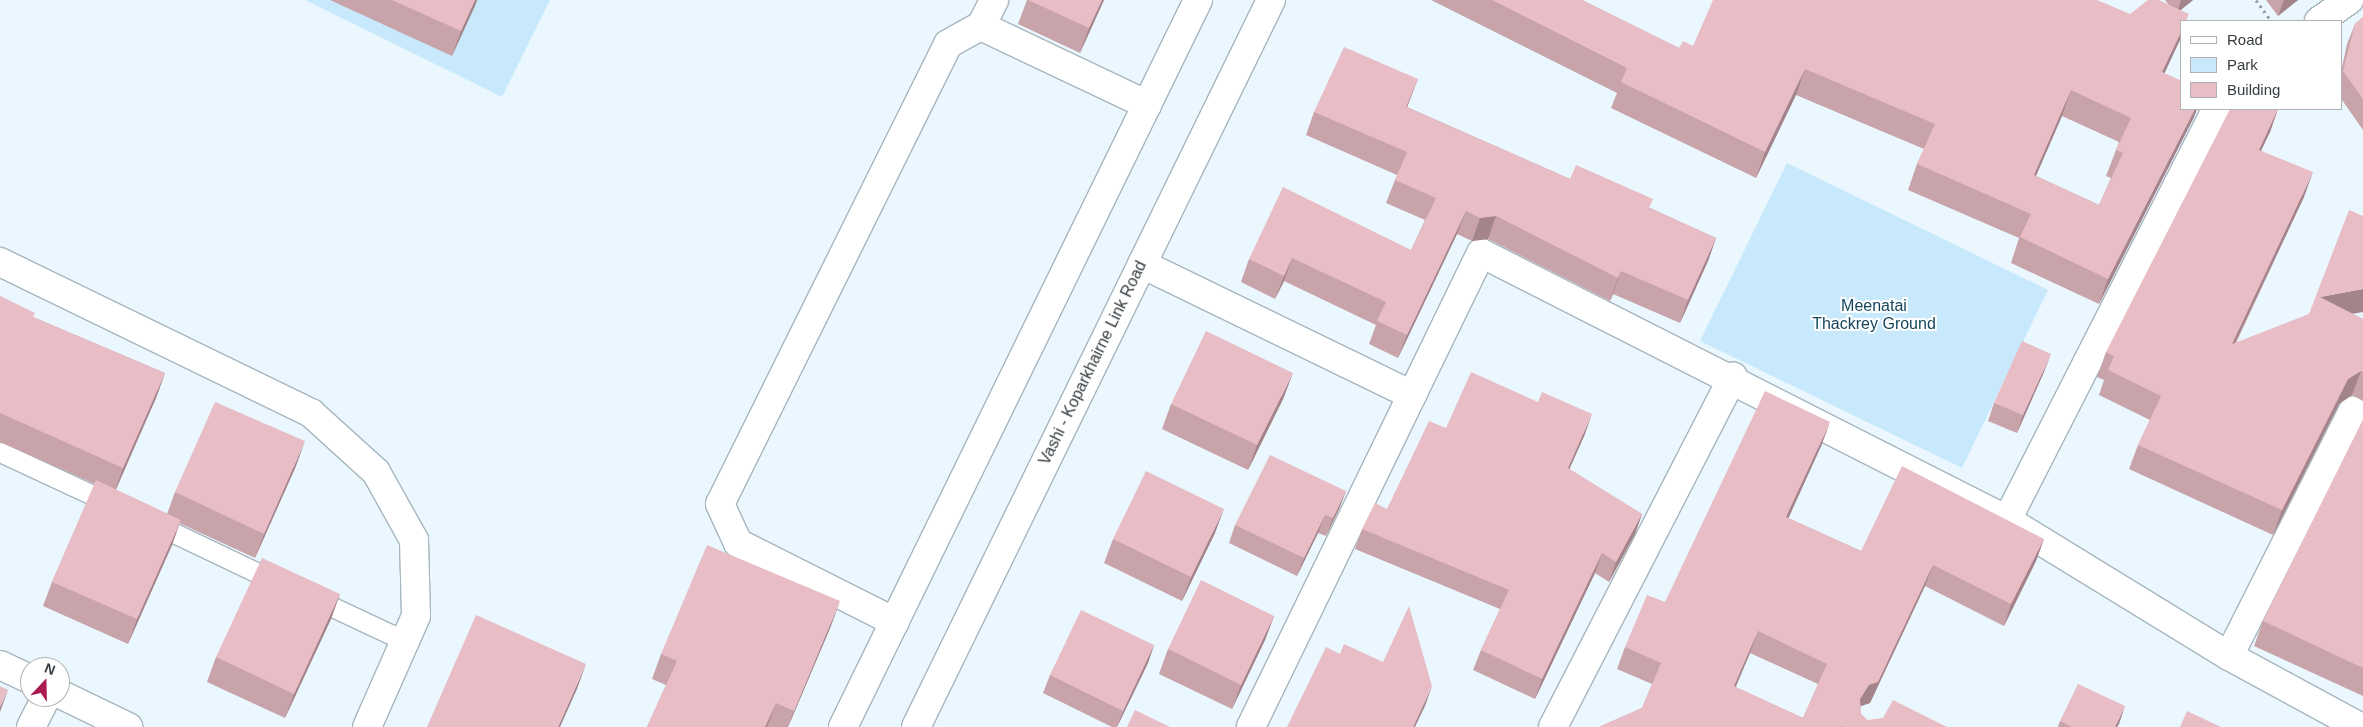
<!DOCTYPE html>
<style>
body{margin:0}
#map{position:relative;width:2363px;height:727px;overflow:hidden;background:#eaf7ff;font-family:Helvetica,sans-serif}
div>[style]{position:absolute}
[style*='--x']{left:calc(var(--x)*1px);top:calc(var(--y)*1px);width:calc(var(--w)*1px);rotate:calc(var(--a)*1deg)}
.green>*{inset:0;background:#c8e9fc}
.path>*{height:3px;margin-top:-1.5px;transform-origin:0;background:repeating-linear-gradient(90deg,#959fa5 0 2.5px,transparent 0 6.5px)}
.roads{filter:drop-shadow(1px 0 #a6b6bf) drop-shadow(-1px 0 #a6b6bf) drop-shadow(0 1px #a6b6bf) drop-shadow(0 -1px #a6b6bf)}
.service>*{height:19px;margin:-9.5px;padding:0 9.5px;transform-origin:9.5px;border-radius:9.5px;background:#fff}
.minor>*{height:28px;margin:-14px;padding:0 14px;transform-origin:14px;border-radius:14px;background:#fff}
.tertiary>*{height:28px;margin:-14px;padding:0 14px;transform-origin:14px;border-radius:14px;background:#fff}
.secondary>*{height:28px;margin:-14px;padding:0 14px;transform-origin:14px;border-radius:14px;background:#fff}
.wall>*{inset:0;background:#c8a3a9}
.shaded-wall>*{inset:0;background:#a2848a}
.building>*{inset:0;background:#e8bdc5}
span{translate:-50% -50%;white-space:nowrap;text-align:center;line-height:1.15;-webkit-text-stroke:4px #fff;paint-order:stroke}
.park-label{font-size:16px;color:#15455c}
.street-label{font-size:16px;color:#363d41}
.legend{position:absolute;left:2180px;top:20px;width:162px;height:90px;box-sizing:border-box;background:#fff;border:1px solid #afb1b3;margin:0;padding:6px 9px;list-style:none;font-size:15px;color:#363d41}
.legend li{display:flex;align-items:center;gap:10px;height:25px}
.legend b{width:25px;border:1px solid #afb1b3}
.north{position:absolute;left:20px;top:657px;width:50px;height:50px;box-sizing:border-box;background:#fff;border:1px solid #afb1b3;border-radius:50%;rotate:21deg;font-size:14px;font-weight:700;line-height:20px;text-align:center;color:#363d41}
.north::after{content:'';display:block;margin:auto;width:18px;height:22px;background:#ac1b50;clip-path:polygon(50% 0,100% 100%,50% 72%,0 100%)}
</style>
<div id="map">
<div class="green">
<i style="clip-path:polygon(305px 0,550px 0,502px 97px)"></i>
<i style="clip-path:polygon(1787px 163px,2048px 290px,1962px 468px,1700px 341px)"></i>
</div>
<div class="path">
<i style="--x:2256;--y:0;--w:26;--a:54"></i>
</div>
<div class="roads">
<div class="service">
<i style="--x:0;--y:452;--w:126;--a:24.9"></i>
<i style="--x:153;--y:523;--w:140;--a:25.5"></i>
<i style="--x:311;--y:597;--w:104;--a:25.1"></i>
</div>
<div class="minor">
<i style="--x:2319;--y:21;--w:37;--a:-35"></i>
<i style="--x:981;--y:26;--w:29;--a:-63"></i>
<i style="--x:0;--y:262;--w:346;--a:25.9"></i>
<i style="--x:311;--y:413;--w:88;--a:42.2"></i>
<i style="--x:376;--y:472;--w:78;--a:60.8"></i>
<i style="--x:414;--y:540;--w:76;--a:88.5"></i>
<i style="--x:416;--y:616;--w:121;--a:113.8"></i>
<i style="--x:1142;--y:264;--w:300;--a:25.9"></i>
<i style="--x:1412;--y:395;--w:369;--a:115.9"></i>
<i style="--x:1412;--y:395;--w:158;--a:-64.1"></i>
<i style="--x:1481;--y:253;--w:590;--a:26.91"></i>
<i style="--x:2007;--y:520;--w:260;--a:31.5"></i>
<i style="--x:2229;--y:656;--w:149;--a:28.5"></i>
<i style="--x:2007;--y:520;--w:461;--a:-63"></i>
<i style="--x:895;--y:622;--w:176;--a:-153.3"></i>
<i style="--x:738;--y:543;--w:43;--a:-114.8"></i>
<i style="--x:720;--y:504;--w:513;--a:-63.63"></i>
<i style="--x:948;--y:44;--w:38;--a:-29"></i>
<i style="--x:981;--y:26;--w:184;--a:25.4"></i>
<i style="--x:2229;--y:656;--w:275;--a:-63.2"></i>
<i style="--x:31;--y:727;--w:34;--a:-63"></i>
<i style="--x:1553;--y:727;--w:394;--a:-62.8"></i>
</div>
<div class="tertiary">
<i style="--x:0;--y:665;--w:33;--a:25"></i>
<i style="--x:60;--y:694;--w:76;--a:25.9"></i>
</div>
<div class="secondary">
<i style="--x:843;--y:727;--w:809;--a:-63.97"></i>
<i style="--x:916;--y:727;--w:809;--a:-63.97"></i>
</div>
</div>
<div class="wall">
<i style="clip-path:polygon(330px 0,477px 0,452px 56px)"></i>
<i style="clip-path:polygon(1027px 0,1104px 0,1080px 53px,1018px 24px)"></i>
<i style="clip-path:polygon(evenodd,1431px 0,1582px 0,1679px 48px,1693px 46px,2130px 14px,2169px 5px,2165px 0,2193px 0,2181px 10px,2182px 34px,2164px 73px,2195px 109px,2197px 109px,2194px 117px,2099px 304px,2011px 263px,2019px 238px,1908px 190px,1917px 164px,1924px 149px,1796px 95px,1756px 178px,1611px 108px,1617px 93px,1431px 0,2062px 116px,2119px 142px,2106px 176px,2111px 178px,2099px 205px,2036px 176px,2062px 116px)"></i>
<i style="clip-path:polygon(2266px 0,2298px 0,2278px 16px)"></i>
<i style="clip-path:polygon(2363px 17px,2363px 130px,2342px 100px,2342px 67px,2347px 44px,2355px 24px)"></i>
<i style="clip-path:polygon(1418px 79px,1407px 107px,1570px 179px,1650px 208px,1716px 238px,1708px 261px,1680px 323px,1613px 294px,1610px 301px,1488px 239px,1472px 241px,1457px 234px,1398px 358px,1369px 344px,1376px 325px,1284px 281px,1275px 299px,1241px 282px,1249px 259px,1411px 250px,1425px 220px,1386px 203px,1397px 175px,1306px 135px,1314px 112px)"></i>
<i style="clip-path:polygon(2278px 109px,2270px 132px,2261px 150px,2304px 197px,2236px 343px,2353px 314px,2363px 319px,2363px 401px,2352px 395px,2339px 404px,2273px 535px,2129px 469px,2138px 445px,2150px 420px,2099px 395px,2104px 380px,2097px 377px,2106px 352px)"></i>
<i style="clip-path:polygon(0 296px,33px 317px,165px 373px,156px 398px,116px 490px,167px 514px,175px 492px,296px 466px,255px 558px,179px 523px,172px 545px,128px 644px,43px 606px,52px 582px,95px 484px,0 442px)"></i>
<i style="clip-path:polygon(2044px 372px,2017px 433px,1988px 421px,1994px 403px)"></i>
<i style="clip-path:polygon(1284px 397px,1248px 470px,1162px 429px,1171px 404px)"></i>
<i style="clip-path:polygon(2363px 420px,2363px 696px,2254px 646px,2263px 621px)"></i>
<i style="clip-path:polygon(1446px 428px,1585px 434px,1569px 469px,1642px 514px,1635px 534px,1609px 582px,1595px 573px,1535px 699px,1473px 670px,1481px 650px,1500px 609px,1355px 549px,1362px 529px,1387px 509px)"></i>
<i style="clip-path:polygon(evenodd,1822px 444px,1788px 518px,1861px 551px,2044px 539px,2036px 561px,2004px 626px,1925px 586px,1870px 703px,1861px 706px,1860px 707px,1861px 714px,1867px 720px,1947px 727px,1599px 727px,1642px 708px,1652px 684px,1617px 669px,1625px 647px,1665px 602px,1822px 444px,1750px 653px,1818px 684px,1803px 718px,1735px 687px,1750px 653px)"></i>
<i style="clip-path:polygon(1346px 491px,1339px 509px,1326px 536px,1318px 533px,1297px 576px,1229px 543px,1235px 525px)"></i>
<i style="clip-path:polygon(1215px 533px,1182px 601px,1104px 563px,1113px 539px)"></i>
<i style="clip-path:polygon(340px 594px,331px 619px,285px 718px,207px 682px,216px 657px)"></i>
<i style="clip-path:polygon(1274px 616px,1265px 640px,1232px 709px,1159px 674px,1168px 649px)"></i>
<i style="clip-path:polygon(831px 626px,788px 727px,647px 727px,666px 685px,652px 679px,661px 654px)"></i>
<i style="clip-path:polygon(1154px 645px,1148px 663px,1117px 727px,1112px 727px,1043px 693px,1050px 675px)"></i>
<i style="clip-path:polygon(2060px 721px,2119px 724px,2117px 727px,2058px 727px)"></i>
</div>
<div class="shaded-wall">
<i style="clip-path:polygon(475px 0,477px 0,475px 6px,452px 56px,461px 31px)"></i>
<i style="clip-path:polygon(1102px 0,1104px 0,1080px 53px,1089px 28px)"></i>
<i style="clip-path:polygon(2181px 0,2193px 0,2177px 13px)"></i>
<i style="clip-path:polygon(2284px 0,2298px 0,2278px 16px)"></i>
<i style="clip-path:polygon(2182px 30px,2182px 34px,2180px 40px,2153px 98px,2162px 72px)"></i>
<i style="clip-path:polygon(1805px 69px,1796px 95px,1756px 178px,1765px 152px)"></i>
<i style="clip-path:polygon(1418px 79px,1409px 102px,1397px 130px,1406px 107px)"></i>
<i style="clip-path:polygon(2071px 90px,2062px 116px,2025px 201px,2034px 175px)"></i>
<i style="clip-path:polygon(2195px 109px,2197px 109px,2194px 117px,2099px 304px,2108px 279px)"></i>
<i style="clip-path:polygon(2278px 109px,2270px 132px,2250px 174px,2259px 150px)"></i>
<i style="clip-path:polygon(2313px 172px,2304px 197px,2223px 368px,2232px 344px)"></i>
<i style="clip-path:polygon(1466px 211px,1457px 234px,1398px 358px,1407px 335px)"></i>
<i style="clip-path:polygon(1496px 216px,1488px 239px,1472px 241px,1480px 218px)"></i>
<i style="clip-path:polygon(1716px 238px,1708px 261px,1680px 323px,1688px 300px)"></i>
<i style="clip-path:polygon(1292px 258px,1284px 281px,1275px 299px,1284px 276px)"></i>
<i style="clip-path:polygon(1621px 271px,1613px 294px,1610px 301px,1618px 278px)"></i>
<i style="clip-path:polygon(2363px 289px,2363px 312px,2311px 321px,2320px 297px)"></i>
<i style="clip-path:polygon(2051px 354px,2044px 372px,2017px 433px,2023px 415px)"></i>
<i style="clip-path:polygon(2361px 371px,2352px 395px,2339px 404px,2273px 535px,2282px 510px,2348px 379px)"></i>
<i style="clip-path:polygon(165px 373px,156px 398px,114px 493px,123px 468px)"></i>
<i style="clip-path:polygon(1293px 373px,1284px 397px,1248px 470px,1257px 445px)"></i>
<i style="clip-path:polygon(1592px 414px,1585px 434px,1561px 488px,1568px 468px)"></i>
<i style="clip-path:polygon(1830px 422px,1822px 444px,1779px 539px,1786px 517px)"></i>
<i style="clip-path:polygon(305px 441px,296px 466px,255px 558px,264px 534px)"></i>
<i style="clip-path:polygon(1346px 491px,1339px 509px,1326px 536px,1333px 518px)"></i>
<i style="clip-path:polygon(1224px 509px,1215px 533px,1182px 601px,1191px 577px)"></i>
<i style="clip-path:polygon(1642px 514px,1635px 534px,1609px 582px,1616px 562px)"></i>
<i style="clip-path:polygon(1325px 515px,1318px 533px,1297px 576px,1304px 558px)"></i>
<i style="clip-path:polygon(181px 520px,172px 545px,128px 644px,137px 619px)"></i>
<i style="clip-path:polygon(2044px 539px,2036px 561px,2004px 626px,2011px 604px)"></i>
<i style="clip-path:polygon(1602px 553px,1595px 573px,1535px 699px,1542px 679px)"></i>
<i style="clip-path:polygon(1933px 565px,1925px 586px,1870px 703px,1861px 706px,1852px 720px,1860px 699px)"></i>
<i style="clip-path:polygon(340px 594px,331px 619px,285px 718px,294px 694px)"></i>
<i style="clip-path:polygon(840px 601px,831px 626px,788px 727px,794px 711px)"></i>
<i style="clip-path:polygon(1274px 616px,1265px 640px,1232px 709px,1241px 685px)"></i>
<i style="clip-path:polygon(1758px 631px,1750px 653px,1727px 708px,1734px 686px)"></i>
<i style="clip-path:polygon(1154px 645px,1148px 663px,1117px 727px,1123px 711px)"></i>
<i style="clip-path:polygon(586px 664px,577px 689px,560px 727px,558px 727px)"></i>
<i style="clip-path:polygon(1432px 686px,1425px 706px,1415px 727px,1413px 727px)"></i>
<i style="clip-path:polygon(8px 690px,0 712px,0 707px)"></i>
<i style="clip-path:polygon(776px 703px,767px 727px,765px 727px)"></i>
<i style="clip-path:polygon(2125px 706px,2119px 724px,2117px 727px,2115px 727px)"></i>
</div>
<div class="building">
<i style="clip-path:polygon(392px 0,475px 0,461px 31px)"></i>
<i style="clip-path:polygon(1028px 0,1102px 0,1089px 28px)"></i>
<i style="clip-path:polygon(evenodd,1492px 0,1582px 0,1679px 48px,1683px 41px,1693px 46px,1713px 0,2097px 0,2130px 14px,2148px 0,2159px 0,2189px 14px,2186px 21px,2182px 21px,2182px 30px,2162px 72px,2182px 81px,2182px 109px,2195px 109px,2108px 279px,2020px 237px,2031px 214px,1917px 164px,1935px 124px,1805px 69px,1765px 152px,1621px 82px,1627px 68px,1492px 0,2071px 90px,2131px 118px,2116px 150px,2123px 153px,2099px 205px,2034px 175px,2071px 90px)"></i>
<i style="clip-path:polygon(2363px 17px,2363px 99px,2343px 71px,2355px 24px)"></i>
<i style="clip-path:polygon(1344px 47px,1418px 79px,1406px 107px,1570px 179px,1576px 165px,1653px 199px,1649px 208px,1716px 238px,1688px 300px,1621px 271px,1618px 278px,1496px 216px,1480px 218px,1466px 211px,1407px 335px,1377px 321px,1386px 302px,1292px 258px,1284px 276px,1249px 259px,1283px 187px,1411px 250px,1436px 198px,1395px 180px,1407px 152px,1314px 112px)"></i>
<i style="clip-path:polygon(2230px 109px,2278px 109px,2259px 150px,2313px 172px,2232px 344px,2309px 314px,2349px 210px,2363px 216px,2363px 289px,2320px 297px,2363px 319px,2363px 372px,2361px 371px,2348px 379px,2282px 510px,2138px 445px,2161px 396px,2108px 370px,2114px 356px,2106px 352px)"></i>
<i style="clip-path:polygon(0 296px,35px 313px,33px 317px,165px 373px,123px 468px,0 413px)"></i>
<i style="clip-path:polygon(1206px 331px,1293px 373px,1257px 445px,1171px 404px)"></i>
<i style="clip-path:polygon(2022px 341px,2051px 354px,2023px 415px,1994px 403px)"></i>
<i style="clip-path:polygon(1471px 372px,1538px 402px,1542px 392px,1592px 414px,1568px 468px,1642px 514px,1616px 562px,1602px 553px,1542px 679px,1481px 650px,1509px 590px,1362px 529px,1375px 503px,1387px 509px,1429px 421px,1446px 428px)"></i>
<i style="clip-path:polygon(evenodd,1765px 391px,1830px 422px,1786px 517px,1861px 551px,1902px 466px,2044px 539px,2011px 604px,1933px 565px,1878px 682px,1869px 685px,1860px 699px,1861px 714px,1867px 720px,1883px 718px,1893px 700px,1947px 727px,1844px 727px,1841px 726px,1841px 727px,1599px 727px,1642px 708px,1661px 663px,1625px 647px,1647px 595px,1665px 602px,1765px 391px,1758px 631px,1827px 664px,1803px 718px,1734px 686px,1758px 631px)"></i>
<i style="clip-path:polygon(215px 402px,305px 441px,264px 534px,175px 492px)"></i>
<i style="clip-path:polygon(2363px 420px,2363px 668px,2263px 621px)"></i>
<i style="clip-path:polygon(1270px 455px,1346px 491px,1333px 518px,1325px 515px,1304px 558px,1235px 525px)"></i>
<i style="clip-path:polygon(1146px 471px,1224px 509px,1191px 577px,1113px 539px)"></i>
<i style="clip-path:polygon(96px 480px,181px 520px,137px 619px,52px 582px)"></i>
<i style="clip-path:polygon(707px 545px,840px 601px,794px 711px,776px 703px,765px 727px,647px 727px,677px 661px,661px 654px)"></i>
<i style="clip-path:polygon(262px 558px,340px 594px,294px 694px,216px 657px)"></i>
<i style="clip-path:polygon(1201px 580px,1274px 616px,1241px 685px,1168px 649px)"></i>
<i style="clip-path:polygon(1409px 606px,1432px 686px,1413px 727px,1287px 727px,1326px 647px,1340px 654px,1344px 644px,1383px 662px)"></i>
<i style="clip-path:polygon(1081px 610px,1154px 645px,1123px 711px,1050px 675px)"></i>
<i style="clip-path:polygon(476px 615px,586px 664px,558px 727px,427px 727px)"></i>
<i style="clip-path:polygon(2078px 684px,2125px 706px,2115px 727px,2072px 727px,2060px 721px)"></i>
<i style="clip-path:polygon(0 686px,8px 690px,0 707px)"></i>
<i style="clip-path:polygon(1135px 710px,1170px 727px,1127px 727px)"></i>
<i style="clip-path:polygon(2187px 711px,2221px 727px,2180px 727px)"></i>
</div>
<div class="park-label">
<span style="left:1874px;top:315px">Meenatai<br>Thackrey Ground</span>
</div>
<div class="street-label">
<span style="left:1093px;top:363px;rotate:-64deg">Vashi - Koparkhairne Link Road</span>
</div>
<ul class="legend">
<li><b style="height:6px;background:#fff"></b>Road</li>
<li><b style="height:14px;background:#c8e9fc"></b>Park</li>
<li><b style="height:14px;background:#e8bdc5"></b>Building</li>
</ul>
<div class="north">N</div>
</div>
